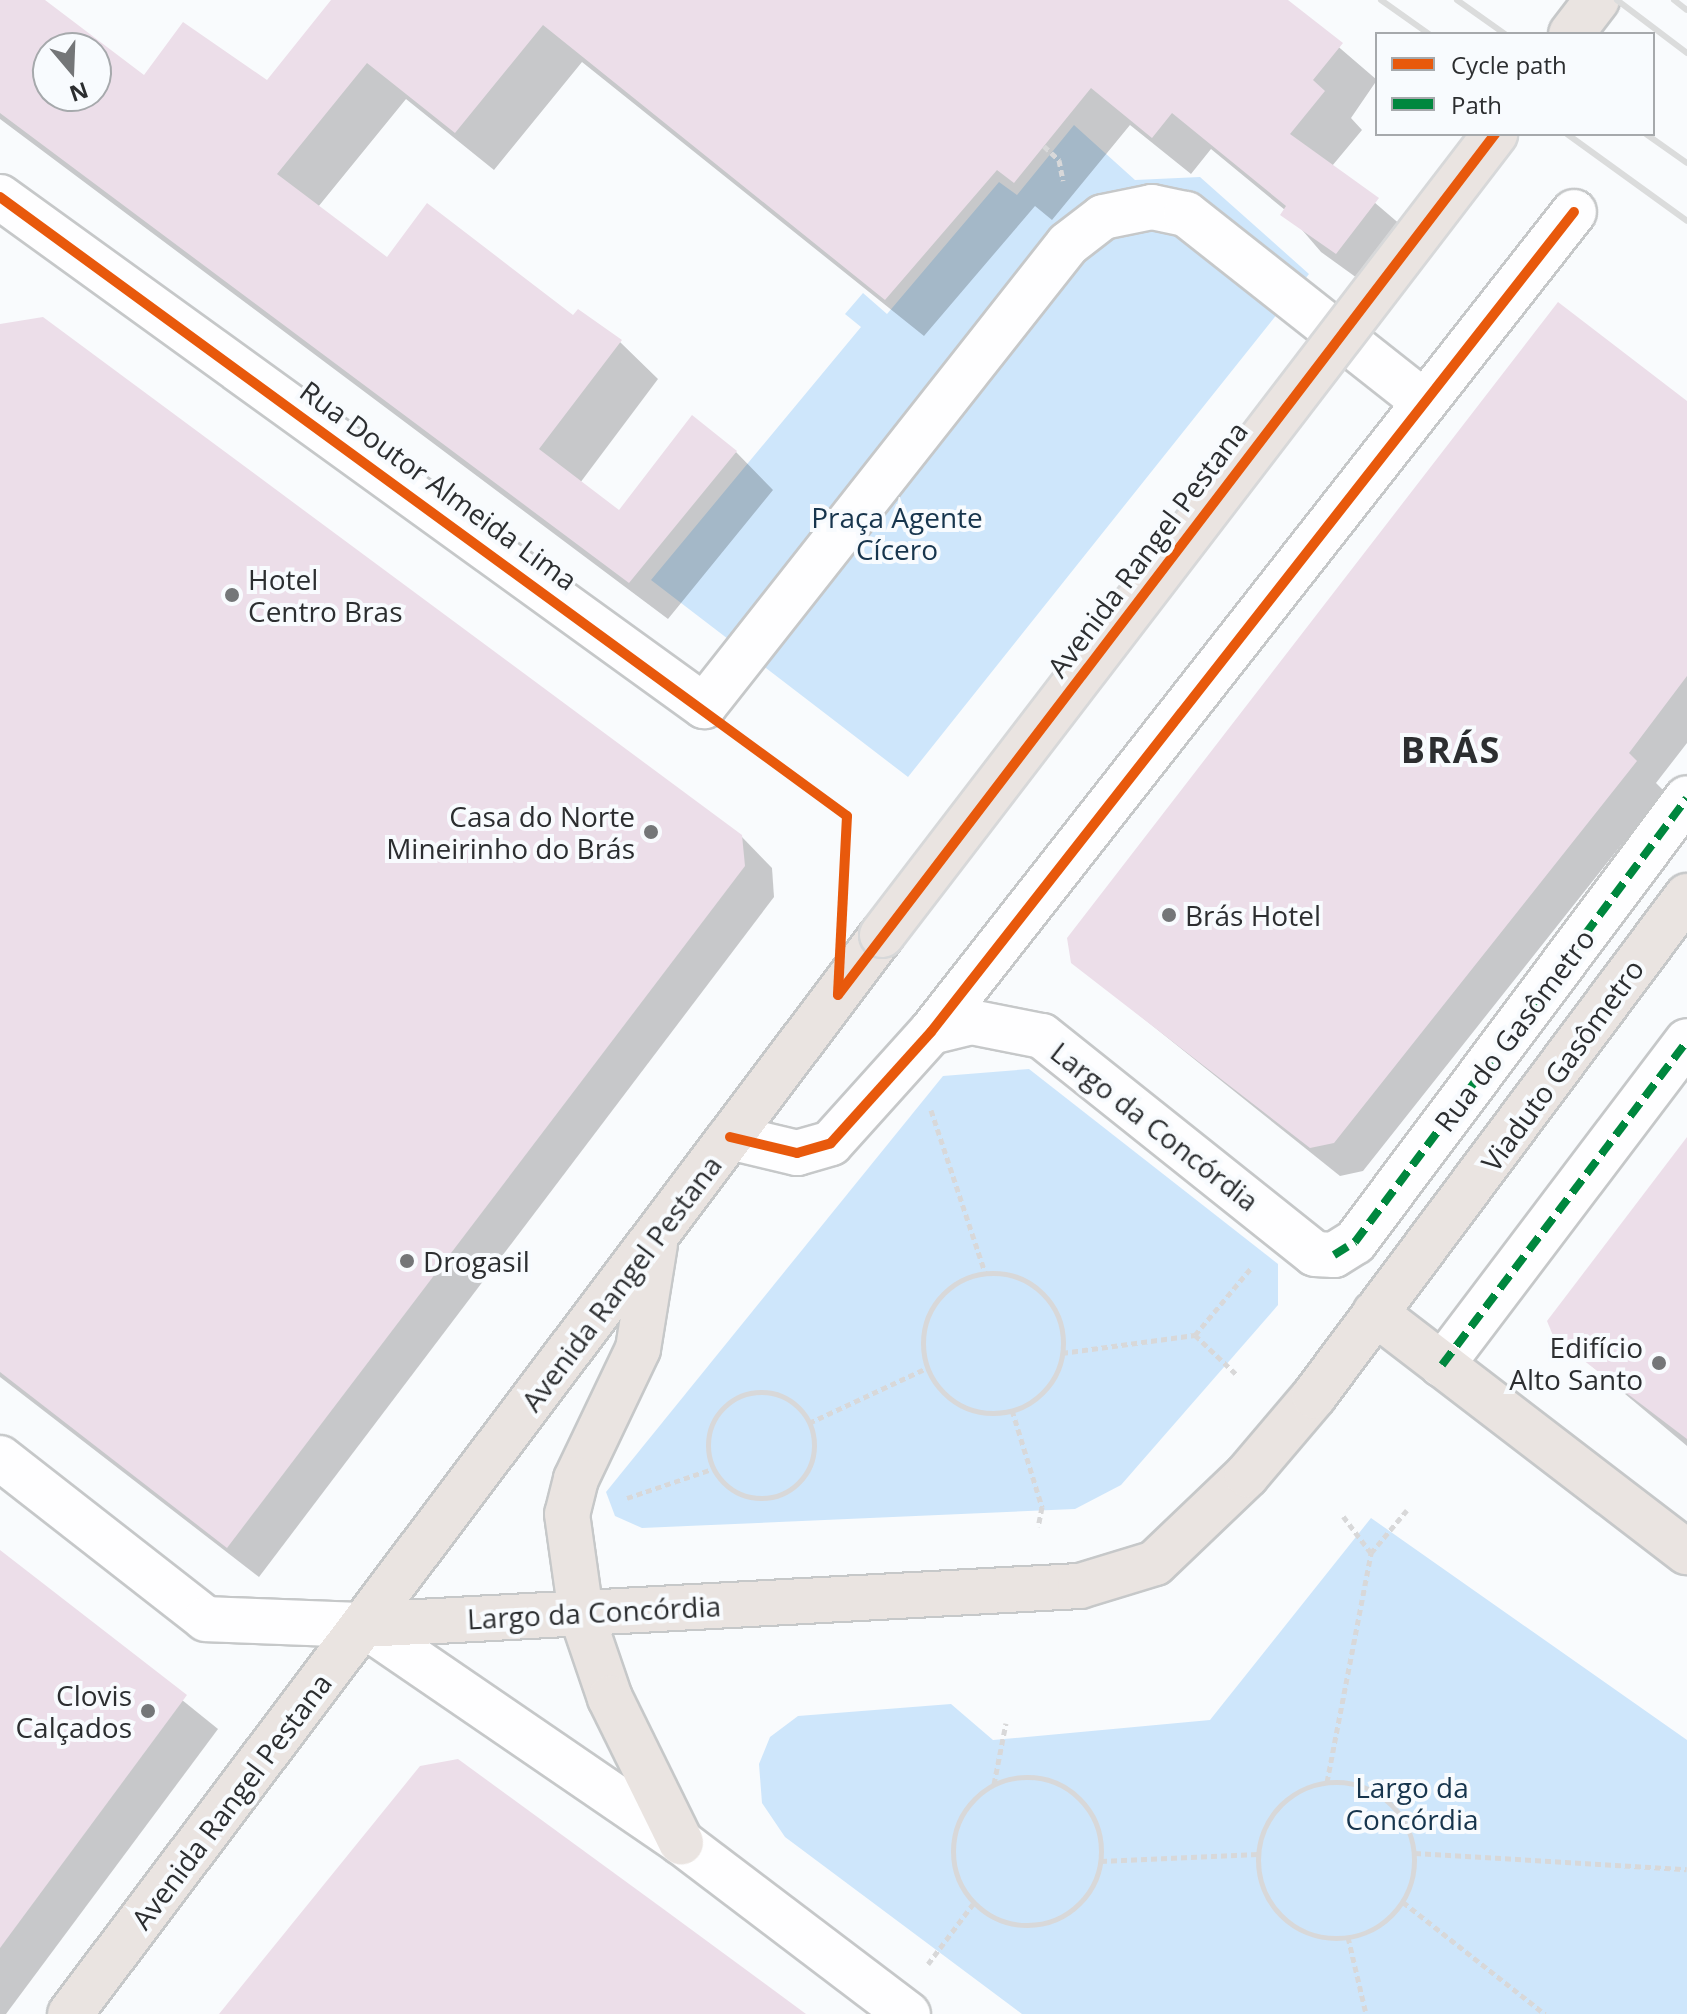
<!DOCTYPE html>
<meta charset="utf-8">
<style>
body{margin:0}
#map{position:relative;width:1687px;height:2014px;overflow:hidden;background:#f9fbfd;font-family:"Open Sans",sans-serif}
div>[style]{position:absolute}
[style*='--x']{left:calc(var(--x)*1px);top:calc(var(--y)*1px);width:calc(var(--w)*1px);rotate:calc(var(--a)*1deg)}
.green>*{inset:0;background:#cee6fb}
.shadow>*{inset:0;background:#0003}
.building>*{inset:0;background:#ecdee9}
.path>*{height:5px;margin-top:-2.5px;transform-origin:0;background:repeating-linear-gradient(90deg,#d8d8d9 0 6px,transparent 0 10px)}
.path>.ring{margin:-2.5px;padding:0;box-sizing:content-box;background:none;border:5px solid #d8d8d9;border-radius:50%}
.roads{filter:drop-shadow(2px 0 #c6c8c9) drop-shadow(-2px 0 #c6c8c9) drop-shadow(0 2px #c6c8c9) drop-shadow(0 -2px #c6c8c9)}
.minor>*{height:44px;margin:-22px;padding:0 22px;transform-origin:22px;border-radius:22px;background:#fefeff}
.major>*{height:44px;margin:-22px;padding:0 22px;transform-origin:22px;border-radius:22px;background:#eae4e1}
.rail>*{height:6px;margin:-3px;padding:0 3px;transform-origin:3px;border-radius:3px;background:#dbdcdc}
.bridges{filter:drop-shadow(2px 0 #d7d8d9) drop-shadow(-2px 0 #d7d8d9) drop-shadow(0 2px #d7d8d9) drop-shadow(0 -2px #d7d8d9)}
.major-bridge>*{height:44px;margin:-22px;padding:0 22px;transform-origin:22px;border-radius:22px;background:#eae4e1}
.quiet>*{height:8px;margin-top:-4px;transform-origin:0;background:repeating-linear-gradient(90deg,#00873e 0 16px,transparent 0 24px)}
.cycleway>*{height:10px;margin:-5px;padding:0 5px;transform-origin:5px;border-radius:5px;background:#e8590c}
.dots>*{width:22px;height:22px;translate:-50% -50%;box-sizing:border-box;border:4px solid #f8fbfe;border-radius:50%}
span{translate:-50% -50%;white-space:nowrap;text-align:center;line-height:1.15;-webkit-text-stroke:8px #f8fbfe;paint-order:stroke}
.street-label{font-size:28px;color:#2c2e30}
.park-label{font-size:28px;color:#17354d}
.poi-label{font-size:28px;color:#2c2e30}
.left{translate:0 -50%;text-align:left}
.right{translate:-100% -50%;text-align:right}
.district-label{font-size:36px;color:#2c2e30;font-weight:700;letter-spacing:2px}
.legend{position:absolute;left:1375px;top:32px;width:280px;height:104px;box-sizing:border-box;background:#f8fbfe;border:2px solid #a6a9ac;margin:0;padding:10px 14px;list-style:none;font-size:24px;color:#2c2e30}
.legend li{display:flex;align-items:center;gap:16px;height:40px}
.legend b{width:40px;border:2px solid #a6a9ac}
.north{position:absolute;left:32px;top:32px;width:80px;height:80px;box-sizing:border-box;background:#f8fbfe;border:2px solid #a6a9ac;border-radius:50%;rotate:161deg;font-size:22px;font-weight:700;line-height:32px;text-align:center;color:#2c2e30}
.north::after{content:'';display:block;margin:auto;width:28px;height:36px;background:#747678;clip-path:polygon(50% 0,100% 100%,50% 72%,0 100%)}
</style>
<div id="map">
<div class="green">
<i style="clip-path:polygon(1074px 125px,1135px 180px,1200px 177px,1309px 274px,908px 777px,651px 580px,861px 327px,845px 314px,863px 293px,887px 314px,999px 182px,1017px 195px)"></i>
<i style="clip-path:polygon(1029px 1069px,1278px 1264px,1278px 1305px,1121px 1485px,1075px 1509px,642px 1528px,615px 1516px,606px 1492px,943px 1076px)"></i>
<i style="clip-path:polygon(1371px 1518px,1687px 1740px,1687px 2014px,1022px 2014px,785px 1837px,762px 1803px,759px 1764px,770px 1737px,798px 1716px,951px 1704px,993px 1740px,1210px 1720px)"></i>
</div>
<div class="shadow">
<i style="clip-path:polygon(evenodd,0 0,42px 0,145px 77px,267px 83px,335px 0,1284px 0,1377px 80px,1351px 118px,1362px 130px,1332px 166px,1416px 238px,1375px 291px,1321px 252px,1285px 210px,1211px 149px,1191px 174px,1130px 125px,1052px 220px,1035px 206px,924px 336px,582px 62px,494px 170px,406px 99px,318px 207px,388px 260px,574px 318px,620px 342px,658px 379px,580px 483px,619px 513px,736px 452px,773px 490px,668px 619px,0 119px,0 0,48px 48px,96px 48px,96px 96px,48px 96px,48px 48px)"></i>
<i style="clip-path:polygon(0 335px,741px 836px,772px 868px,774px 897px,259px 1577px,0 1377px)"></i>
<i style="clip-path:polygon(1687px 403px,1687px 743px,1656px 783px,1664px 791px,1363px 1171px,1340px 1176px,1073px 962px)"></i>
<i style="clip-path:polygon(1687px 1141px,1687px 1446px,1556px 1336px)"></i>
<i style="clip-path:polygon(0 1553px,218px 1729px,6px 2014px,0 2014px)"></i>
</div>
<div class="building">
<i style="clip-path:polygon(evenodd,0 0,45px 0,144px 75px,183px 22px,267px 80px,331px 0,1288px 0,1343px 43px,1313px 80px,1325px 91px,1290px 134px,1379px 198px,1336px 254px,1280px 215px,1286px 206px,1172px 113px,1152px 138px,1091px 88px,1014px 183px,997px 170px,885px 300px,543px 25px,455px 133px,367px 63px,277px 174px,387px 257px,427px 203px,573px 315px,578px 309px,622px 340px,539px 449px,619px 510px,692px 415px,737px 451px,629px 583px,0 113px,0 0,48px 48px,96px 48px,96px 96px,48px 96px,48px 48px)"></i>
<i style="clip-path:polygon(1558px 302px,1687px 401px,1687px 676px,1629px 753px,1637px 761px,1334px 1143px,1310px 1148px,1071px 963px,1067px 938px)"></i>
<i style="clip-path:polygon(43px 317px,742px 835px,745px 866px,227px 1548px,0 1372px,0 324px)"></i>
<i style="clip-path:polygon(1687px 1137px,1687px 1439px,1554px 1338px,1547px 1321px)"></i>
<i style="clip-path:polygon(0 1550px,187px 1695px,0 1948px)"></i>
<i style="clip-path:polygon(458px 1759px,662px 1908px,806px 2014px,219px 2014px,420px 1766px)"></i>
</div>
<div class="path">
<i style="--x:1044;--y:146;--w:21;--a:43"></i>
<i style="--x:1059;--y:160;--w:21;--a:79"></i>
<i style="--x:931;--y:1110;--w:171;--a:71.6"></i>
<i class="ring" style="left:923px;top:1273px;width:135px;height:135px"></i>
<i style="--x:1195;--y:1335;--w:87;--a:-50.1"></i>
<i style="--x:1062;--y:1353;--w:134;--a:-7.7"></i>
<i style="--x:1195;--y:1335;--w:58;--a:43.6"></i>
<i class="ring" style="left:708px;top:1392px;width:101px;height:101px"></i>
<i style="--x:1012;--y:1410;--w:102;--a:72.8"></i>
<i style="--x:1042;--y:1507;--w:20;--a:101"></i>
<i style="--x:809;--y:1423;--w:130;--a:-25"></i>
<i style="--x:627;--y:1498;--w:90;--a:-18.8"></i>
<i style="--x:1371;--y:1553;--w:56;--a:-50.1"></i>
<i class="ring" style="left:953px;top:1777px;width:143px;height:143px"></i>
<i class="ring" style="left:1258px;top:1782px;width:151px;height:151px"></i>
<i style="--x:1327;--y:1782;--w:233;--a:-79.1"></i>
<i style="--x:1371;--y:1553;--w:46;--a:-127.1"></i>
<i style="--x:994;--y:1784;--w:62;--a:-78.9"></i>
<i style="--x:1415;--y:1853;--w:272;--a:3.4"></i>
<i style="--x:1101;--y:1861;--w:157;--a:-2.6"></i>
<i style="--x:1403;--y:1902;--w:181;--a:38.3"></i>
<i style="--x:1348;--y:1937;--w:79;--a:76.8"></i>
<i style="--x:928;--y:1964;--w:75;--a:-53.1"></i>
</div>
<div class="roads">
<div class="minor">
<i style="--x:0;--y:197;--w:869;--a:35.87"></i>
<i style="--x:704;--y:706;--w:588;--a:-51.77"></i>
<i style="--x:1068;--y:244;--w:44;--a:-37.6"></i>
<i style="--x:1103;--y:217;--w:50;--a:-11.5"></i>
<i style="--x:1152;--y:207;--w:35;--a:12"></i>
<i style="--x:1186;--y:214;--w:303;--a:38.3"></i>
<i style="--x:931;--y:1032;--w:41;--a:-14"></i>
<i style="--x:971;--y:1022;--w:72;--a:11.2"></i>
<i style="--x:1042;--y:1036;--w:349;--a:38.6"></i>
<i style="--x:1315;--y:1254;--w:19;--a:3"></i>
<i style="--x:1334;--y:1255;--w:25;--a:-32"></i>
<i style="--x:1355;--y:1242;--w:554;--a:-53.21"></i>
<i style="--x:730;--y:1137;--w:69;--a:13.4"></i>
<i style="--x:797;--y:1153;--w:35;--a:-16"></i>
<i style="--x:831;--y:1143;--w:149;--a:-48"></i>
<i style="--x:931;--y:1032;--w:1042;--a:-51.9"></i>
<i style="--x:1442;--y:1365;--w:406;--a:-52.9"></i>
<i style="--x:0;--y:1458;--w:261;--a:38"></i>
<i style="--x:206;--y:1619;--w:158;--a:2.2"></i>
<i style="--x:364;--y:1625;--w:384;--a:34.4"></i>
<i style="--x:681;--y:1842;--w:285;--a:37.2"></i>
</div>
<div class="major">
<i style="--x:1571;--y:34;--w:43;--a:-52.6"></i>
<i style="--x:655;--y:1244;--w:106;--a:99.2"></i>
<i style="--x:638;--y:1349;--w:144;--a:115.5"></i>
<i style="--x:576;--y:1479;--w:36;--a:104"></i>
<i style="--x:567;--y:1514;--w:100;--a:82"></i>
<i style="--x:581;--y:1613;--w:90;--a:71.2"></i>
<i style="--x:610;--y:1698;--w:161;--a:63.8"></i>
<i style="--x:1375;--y:1313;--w:393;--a:37.5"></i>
<i style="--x:364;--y:1625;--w:717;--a:-3.12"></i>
<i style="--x:1080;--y:1586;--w:78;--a:-17"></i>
<i style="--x:1155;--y:1563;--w:127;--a:-43.7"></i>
<i style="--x:1247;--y:1475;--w:104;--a:-49.7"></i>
<i style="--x:1314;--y:1396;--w:624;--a:-53.28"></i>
<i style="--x:70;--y:2014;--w:1350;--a:-53.04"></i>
</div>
</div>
<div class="rail">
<i style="--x:1381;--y:0;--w:59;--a:35.3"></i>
<i style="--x:1457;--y:0;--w:59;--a:35.3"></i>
<i style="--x:1617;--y:0;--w:88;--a:37.1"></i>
<i style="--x:1674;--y:0;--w:16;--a:38"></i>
<i style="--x:1567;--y:134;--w:148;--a:35.9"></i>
<i style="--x:1646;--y:134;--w:50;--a:35.3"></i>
</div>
<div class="bridges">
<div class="major-bridge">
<i style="--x:882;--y:935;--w:1009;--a:-52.57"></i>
</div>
</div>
<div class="quiet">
<i style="--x:1334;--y:1255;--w:25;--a:-32"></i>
<i style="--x:1355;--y:1242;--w:554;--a:-53.21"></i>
<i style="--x:1442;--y:1365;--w:406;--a:-52.9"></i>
</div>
<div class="cycleway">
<i style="--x:0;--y:197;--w:1049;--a:36.16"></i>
<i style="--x:847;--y:816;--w:179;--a:92.9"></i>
<i style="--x:838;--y:995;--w:1083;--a:-52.65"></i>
<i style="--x:730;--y:1137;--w:69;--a:13.4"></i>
<i style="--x:797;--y:1153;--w:35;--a:-16"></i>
<i style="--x:831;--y:1143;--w:149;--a:-48"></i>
<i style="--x:931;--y:1032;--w:1042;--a:-51.9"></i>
</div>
<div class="dots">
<i style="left:232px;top:595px;background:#747678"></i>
<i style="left:651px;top:832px;background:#747678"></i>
<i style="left:1169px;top:915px;background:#747678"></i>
<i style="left:407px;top:1261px;background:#747678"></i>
<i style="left:1659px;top:1363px;background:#747678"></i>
<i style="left:148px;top:1711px;background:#747678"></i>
</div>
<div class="street-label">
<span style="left:439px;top:485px;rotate:36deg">Rua Doutor Almeida Lima</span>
<span style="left:1147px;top:549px;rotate:-53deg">Avenida Rangel Pestana</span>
<span style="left:1514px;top:1030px;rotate:-53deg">Rua do Gasômetro</span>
<span style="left:1562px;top:1065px;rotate:-54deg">Viaduto Gasômetro</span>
<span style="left:1155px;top:1126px;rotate:38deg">Largo da Concórdia</span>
<span style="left:621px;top:1283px;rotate:-53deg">Avenida Rangel Pestana</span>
<span style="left:594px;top:1612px;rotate:-3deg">Largo da Concórdia</span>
<span style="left:231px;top:1801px;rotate:-53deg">Avenida Rangel Pestana</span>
</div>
<div class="park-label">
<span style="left:897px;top:533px">Praça Agente<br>Cícero</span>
<span style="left:1412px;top:1803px">Largo da<br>Concórdia</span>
</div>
<div class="poi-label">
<span class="left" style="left:248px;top:595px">Hotel<br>Centro Bras</span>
<span class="right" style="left:635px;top:832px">Casa do Norte<br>Mineirinho do Brás</span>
<span class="left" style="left:1185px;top:915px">Brás Hotel</span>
<span class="left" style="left:423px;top:1261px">Drogasil</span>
<span class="right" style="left:1643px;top:1363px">Edifício<br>Alto Santo</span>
<span class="right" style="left:132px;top:1711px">Clovis<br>Calçados</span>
</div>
<div class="district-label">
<span style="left:1451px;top:750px">BRÁS</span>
</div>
<ul class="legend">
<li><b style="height:10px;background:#e8590c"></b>Cycle path</li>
<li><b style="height:10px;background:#00873e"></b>Path</li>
</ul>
<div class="north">N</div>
</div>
